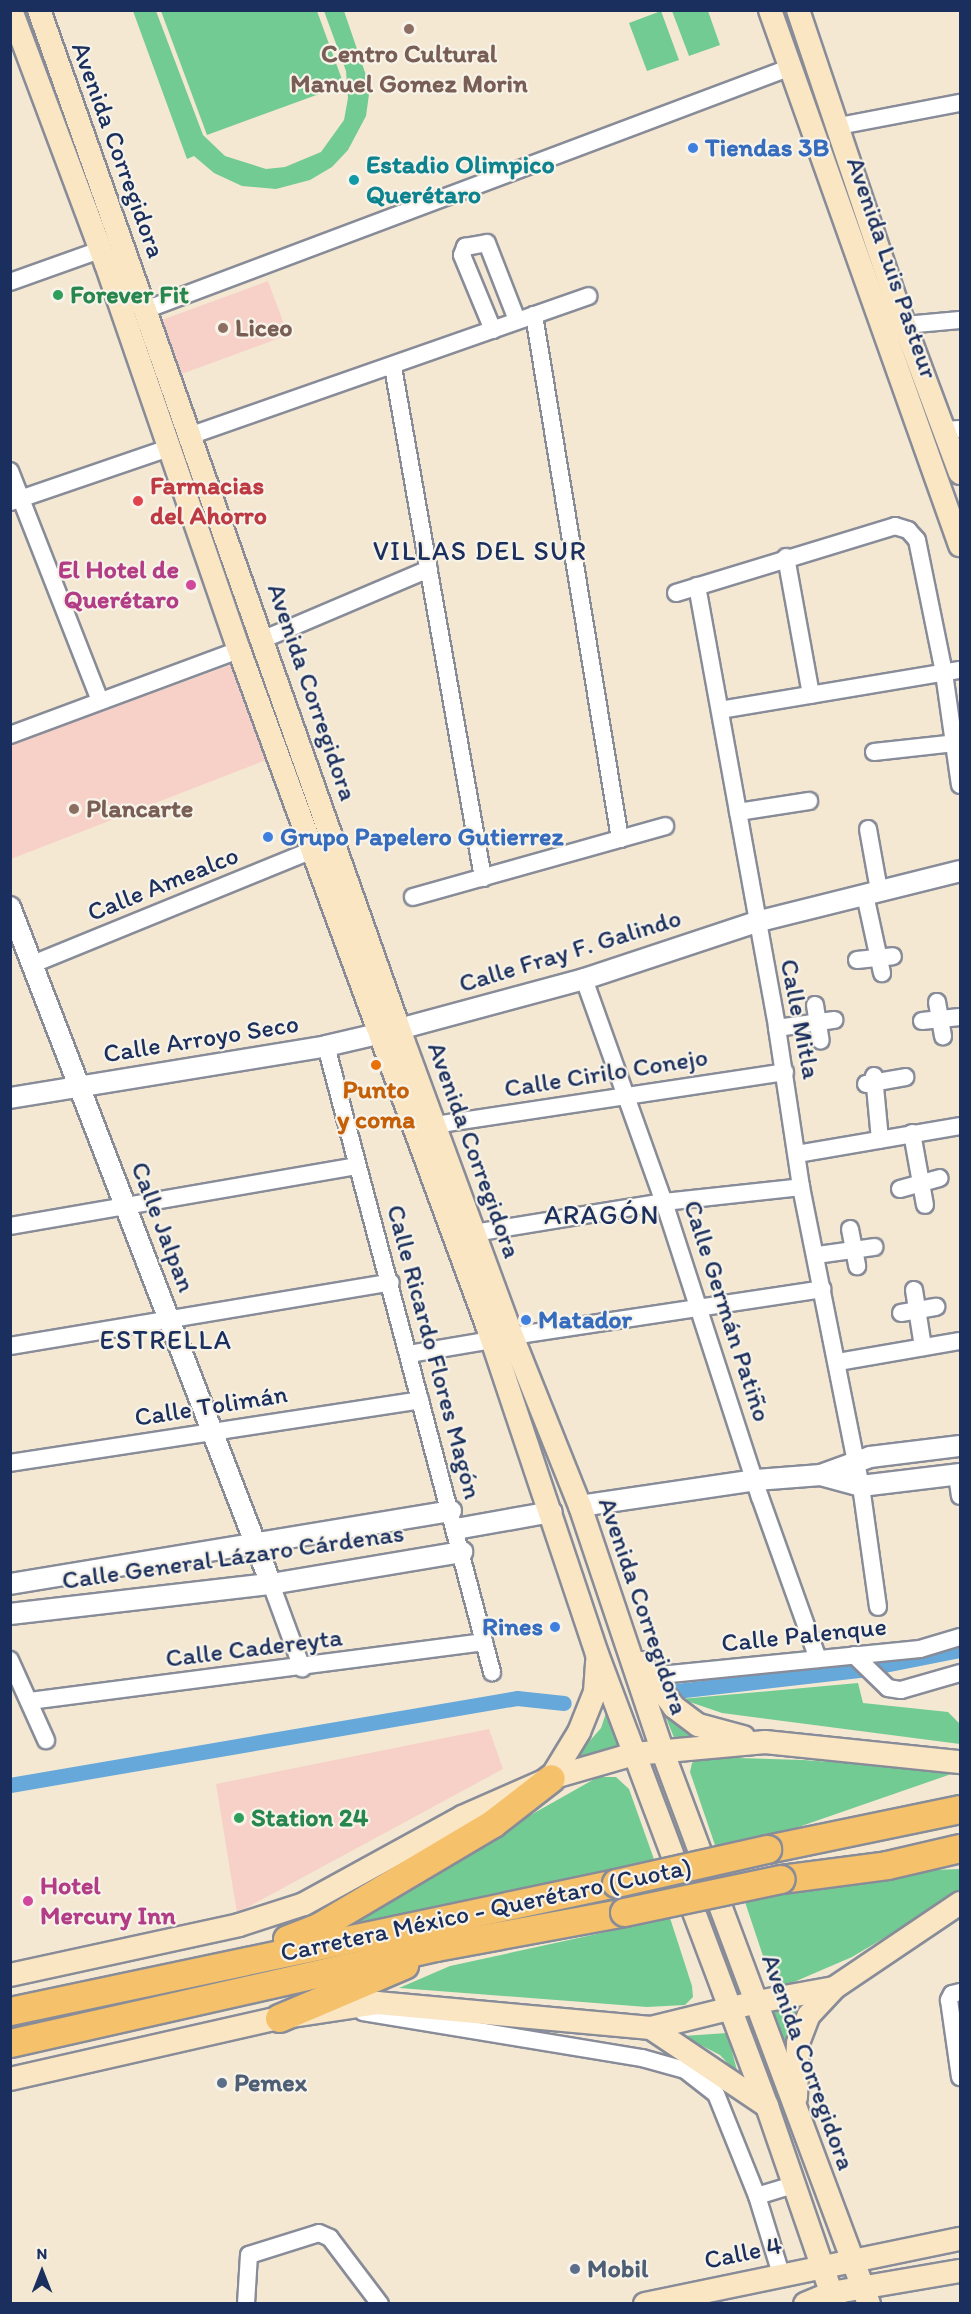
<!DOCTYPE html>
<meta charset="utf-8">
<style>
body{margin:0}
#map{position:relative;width:971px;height:2314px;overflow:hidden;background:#f4e8d3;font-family:Itim,sans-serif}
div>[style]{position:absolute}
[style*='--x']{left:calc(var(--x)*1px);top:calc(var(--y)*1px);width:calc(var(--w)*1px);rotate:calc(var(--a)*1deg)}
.built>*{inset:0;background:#f7d1c7}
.green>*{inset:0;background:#72cb92}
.canal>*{height:15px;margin:-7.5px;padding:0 7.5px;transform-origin:7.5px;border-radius:7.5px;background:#66a8da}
.roads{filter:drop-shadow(2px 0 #888c98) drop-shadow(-2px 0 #888c98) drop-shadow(0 2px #888c98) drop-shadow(0 -2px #888c98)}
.minor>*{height:16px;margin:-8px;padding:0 8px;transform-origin:8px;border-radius:8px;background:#fff}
.tertiary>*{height:20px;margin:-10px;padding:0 10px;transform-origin:10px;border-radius:10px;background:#fff}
.secondary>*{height:22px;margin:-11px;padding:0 11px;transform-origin:11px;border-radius:11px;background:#fbe6c4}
.trunk>*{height:27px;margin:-13.5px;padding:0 13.5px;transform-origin:13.5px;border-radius:13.5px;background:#f5c16b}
.bridges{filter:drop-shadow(2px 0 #888c98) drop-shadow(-2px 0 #888c98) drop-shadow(0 2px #888c98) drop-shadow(0 -2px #888c98)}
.trunk-bridge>*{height:27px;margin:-13.5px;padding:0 13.5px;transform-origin:13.5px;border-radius:13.5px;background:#f5c16b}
.dots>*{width:16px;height:16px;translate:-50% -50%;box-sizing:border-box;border:3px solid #f7f3e8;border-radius:50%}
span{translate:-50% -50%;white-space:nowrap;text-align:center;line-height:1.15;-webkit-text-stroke:4.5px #f7f3e8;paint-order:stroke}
.education-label{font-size:26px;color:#785e54;font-weight:700}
.left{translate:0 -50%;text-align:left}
.shop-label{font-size:26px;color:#366cbe;font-weight:700}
.right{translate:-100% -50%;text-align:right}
.street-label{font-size:26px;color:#1b2f5e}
.culture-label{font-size:26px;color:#0d838f;font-weight:700}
.leisure-label{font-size:26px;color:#27864d;font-weight:700}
.health-label{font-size:26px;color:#be3a42;font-weight:700}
.hotel-label{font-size:26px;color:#b23c85;font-weight:700}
.food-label{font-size:26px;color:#c56008;font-weight:700}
.service-label{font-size:26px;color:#4e5e75;font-weight:700}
.neighbourhood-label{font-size:27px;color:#1b2f5e;letter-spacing:1.5px}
.frame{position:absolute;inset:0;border:12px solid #1b2f5e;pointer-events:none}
.north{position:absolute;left:12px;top:2242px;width:60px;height:60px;-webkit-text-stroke:4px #f7f3e8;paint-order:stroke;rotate:0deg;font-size:16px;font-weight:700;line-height:24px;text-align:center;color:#1b2f5e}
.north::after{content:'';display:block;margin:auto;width:21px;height:27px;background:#1b2f5e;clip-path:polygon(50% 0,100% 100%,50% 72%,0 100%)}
</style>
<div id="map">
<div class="built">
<i style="clip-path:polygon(268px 281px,288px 335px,179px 375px,159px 321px)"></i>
<i style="clip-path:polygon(233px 664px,266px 760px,11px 859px,11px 745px)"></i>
<i style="clip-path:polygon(489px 1729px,503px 1769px,237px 1913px,216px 1784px)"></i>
</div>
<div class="green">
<i style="clip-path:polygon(133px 11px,156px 11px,203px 135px,225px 156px,266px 169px,285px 167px,321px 152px,344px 120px,348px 98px,346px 71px,324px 11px,344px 11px,370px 87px,366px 116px,348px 150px,332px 167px,310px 180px,276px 189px,242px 186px,214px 173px,194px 156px,187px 159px)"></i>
<i style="clip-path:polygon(161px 11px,317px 11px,344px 85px,207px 135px)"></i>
<i style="clip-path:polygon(661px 11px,679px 60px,647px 71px,629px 23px)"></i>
<i style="clip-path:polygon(672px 11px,708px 11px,720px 45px,689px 56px)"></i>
<i style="clip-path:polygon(858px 1683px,863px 1703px,948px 1712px,960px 1724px,960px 1744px,722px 1713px,681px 1699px)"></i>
<i style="clip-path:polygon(662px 1708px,733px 1741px,677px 1745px)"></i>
<i style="clip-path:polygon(607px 1710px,622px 1752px,567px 1767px,601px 1728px)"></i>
<i style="clip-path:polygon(701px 1757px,803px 1760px,960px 1771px,787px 1831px,716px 1848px,690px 1772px,692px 1763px)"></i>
<i style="clip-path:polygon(598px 1777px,616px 1777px,629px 1789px,655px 1862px,329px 1929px)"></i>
<i style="clip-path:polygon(960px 1869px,960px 1893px,852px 1957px,787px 1985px,776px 1982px,769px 1974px,745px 1902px,878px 1872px)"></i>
<i style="clip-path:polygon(670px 1918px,692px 1986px,693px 1997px,685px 2005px,647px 2007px,399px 1988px,450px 1966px)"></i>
<i style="clip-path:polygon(811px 2002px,786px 2057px,766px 2008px)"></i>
<i style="clip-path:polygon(727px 2033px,738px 2074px,720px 2055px,683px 2036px)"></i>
</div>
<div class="canal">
<i style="--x:676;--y:1691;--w:184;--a:-6.5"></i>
<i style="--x:859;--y:1670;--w:103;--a:-11.2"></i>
<i style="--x:10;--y:1785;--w:514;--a:-9.74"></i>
<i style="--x:517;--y:1698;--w:47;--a:6.1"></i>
</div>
<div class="roads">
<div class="minor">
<i style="--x:839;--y:126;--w:123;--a:-10.8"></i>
<i style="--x:10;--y:282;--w:96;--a:-19.6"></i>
<i style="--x:145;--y:310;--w:690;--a:-20.61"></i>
<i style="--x:534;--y:315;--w:531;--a:80.68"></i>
<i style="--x:493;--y:330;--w:81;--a:-112.5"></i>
<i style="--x:462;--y:255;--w:9;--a:-69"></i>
<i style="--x:465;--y:247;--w:22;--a:-10"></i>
<i style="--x:487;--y:243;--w:83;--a:68.7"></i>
<i style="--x:898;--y:331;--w:9;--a:-41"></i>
<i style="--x:905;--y:325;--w:55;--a:-5.2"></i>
<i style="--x:393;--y:367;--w:519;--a:80.01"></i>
<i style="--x:945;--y:430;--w:15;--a:-4"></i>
<i style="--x:192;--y:435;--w:420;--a:-19.3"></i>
<i style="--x:10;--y:471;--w:247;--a:68.6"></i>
<i style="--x:11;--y:502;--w:167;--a:-18.9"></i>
<i style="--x:786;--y:557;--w:140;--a:79.7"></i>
<i style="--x:697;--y:586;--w:449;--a:79.7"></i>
<i style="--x:777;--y:1028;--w:161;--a:81.4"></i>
<i style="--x:801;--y:1187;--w:305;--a:78.7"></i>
<i style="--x:861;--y:1486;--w:122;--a:82"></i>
<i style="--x:676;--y:593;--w:229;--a:-17"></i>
<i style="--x:895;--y:526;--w:14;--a:17"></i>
<i style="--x:908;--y:530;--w:13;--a:48"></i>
<i style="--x:917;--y:540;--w:136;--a:78.5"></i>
<i style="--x:944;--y:673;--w:113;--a:81.9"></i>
<i style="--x:264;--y:639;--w:179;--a:-23"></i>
<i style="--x:720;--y:710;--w:243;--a:-9.5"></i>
<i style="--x:10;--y:735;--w:244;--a:-20.4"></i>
<i style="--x:874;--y:752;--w:81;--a:-6.3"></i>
<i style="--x:738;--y:812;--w:72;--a:-8.8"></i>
<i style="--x:868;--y:829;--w:62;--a:79.8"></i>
<i style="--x:865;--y:895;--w:80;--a:77.7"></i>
<i style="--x:413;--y:897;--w:262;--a:-15.7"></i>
<i style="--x:857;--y:960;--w:36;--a:-6"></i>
<i style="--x:33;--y:964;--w:301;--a:-22.2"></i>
<i style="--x:584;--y:979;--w:237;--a:70.3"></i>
<i style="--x:664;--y:1202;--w:310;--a:72"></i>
<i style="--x:760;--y:1497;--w:172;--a:70.3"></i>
<i style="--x:937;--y:1002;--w:35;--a:80"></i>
<i style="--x:815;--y:1005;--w:36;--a:81"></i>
<i style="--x:922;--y:1021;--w:38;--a:-6"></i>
<i style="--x:777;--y:1028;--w:58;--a:-8"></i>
<i style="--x:326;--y:1046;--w:648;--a:75.15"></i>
<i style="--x:874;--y:1076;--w:64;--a:84.6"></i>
<i style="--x:866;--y:1084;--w:40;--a:-10"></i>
<i style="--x:435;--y:1125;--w:354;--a:-8.6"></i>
<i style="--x:912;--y:1133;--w:73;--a:79.8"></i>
<i style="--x:797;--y:1154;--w:165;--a:-9.7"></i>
<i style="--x:900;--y:1189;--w:41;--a:-15.4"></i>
<i style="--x:10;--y:1226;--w:352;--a:-9.8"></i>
<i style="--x:850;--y:1229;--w:38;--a:79"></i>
<i style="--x:474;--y:1233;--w:193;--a:-9.3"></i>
<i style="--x:664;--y:1202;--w:138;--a:-6.2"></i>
<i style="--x:817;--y:1255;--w:58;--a:-8"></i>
<i style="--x:914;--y:1290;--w:58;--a:81"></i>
<i style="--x:901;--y:1313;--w:36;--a:-10"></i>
<i style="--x:512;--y:1336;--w:314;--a:-8.6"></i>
<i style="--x:10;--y:1346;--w:386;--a:-9.5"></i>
<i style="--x:409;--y:1354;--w:84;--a:-9.6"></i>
<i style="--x:838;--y:1362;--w:124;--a:-9.8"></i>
<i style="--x:10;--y:1463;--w:415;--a:-8.7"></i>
<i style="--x:957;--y:1475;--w:21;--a:82"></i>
<i style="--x:271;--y:1584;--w:90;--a:69.7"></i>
<i style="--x:854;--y:1655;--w:47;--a:44.1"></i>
<i style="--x:888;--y:1688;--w:13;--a:9"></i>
<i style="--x:901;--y:1690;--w:61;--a:-16.1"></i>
<i style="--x:10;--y:1660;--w:88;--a:65.8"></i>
<i style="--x:650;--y:1676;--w:271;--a:-5.7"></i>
<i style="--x:920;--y:1649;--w:42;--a:-16.7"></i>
<i style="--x:30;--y:1701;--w:458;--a:-7.4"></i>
<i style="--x:960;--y:1992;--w:8;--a:166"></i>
<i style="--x:952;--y:1994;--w:7;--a:117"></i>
<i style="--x:949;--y:2000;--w:78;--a:81.9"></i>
<i style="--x:363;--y:2012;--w:283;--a:9.4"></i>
<i style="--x:642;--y:2058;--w:45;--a:15.6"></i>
<i style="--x:685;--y:2070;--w:39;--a:38"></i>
<i style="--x:716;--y:2094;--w:110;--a:68.1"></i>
<i style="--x:757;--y:2196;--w:82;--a:72.9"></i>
<i style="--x:757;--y:2196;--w:39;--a:-17"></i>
<i style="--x:246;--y:2304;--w:49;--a:-86.5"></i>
<i style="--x:249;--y:2255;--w:73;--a:-17.4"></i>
<i style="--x:319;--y:2233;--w:12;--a:24"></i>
<i style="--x:330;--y:2238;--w:83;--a:52.9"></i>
</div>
<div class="tertiary">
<i style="--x:10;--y:907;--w:726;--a:68.92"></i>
<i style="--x:10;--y:1098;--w:320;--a:-9.3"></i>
<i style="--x:326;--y:1046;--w:75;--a:-13.1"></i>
<i style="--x:399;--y:1029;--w:192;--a:-15.1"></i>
<i style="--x:584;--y:979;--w:181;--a:-18.3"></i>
<i style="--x:756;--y:922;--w:210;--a:-14"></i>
<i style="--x:821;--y:1475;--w:52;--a:-20.2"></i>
<i style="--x:870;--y:1457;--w:91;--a:-7"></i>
<i style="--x:580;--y:1506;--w:178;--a:-8.4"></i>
<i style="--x:756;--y:1480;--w:65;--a:-4.4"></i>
<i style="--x:821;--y:1475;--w:41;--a:15.4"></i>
<i style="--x:861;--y:1486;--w:100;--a:-6.9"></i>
<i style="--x:456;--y:1529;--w:97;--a:-10.1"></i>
<i style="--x:10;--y:1584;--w:447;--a:-9.4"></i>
<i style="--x:10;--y:1614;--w:263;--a:-6.6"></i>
<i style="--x:271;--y:1584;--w:194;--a:-9.5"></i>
</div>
<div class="secondary">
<i style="--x:11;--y:10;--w:271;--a:69.5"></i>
<i style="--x:106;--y:264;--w:408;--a:71"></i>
<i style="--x:239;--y:650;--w:722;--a:69.83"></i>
<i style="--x:488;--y:1328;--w:344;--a:71.5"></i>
<i style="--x:597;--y:1654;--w:483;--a:69.4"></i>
<i style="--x:767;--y:2106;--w:209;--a:71"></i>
<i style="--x:39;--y:10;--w:1081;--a:70.54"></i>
<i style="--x:399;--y:1029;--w:316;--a:69.8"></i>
<i style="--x:508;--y:1326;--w:194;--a:68.2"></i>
<i style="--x:580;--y:1506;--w:257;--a:71.4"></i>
<i style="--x:662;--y:1750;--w:591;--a:69.51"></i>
<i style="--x:770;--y:10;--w:568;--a:70.45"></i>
<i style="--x:798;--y:10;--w:317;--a:71.4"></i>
<i style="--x:899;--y:310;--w:174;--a:69.5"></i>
<i style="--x:641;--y:1663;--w:55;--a:53.1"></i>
<i style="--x:674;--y:1707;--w:30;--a:37"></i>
<i style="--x:698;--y:1725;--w:47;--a:14.9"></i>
<i style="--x:551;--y:1778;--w:54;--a:-58.7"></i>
<i style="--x:579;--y:1732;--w:43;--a:-68.2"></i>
<i style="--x:595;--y:1692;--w:31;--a:-86"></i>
<i style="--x:10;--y:1975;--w:234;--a:-12.3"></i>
<i style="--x:239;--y:1925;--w:68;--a:-17.9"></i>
<i style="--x:304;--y:1904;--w:180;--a:-28.8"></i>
<i style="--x:462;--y:1817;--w:97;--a:-23.7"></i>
<i style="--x:551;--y:1778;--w:86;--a:-16.1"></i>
<i style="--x:634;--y:1754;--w:132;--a:-5.2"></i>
<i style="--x:765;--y:1742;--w:196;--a:5.9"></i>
<i style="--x:651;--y:2028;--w:140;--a:33.9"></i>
<i style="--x:10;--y:2079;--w:276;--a:-12.8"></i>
<i style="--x:279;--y:2018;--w:99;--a:-8.7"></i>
<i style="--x:377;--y:2003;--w:275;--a:5.2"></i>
<i style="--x:651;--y:2028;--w:109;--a:-13.8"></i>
<i style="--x:757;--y:2002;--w:78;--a:-10.3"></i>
<i style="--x:834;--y:1988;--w:152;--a:-34"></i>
<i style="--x:796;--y:2097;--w:54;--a:-87.9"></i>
<i style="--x:798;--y:2043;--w:30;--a:-69"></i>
<i style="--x:809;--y:2015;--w:37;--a:-47"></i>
<i style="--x:645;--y:2304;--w:322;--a:-11.7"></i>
<i style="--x:805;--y:2304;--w:28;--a:-23"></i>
<i style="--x:831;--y:2293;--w:131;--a:-9.7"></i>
</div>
<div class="trunk">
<i style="--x:767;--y:1849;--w:197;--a:-11.7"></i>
<i style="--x:781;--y:1879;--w:107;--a:-7.5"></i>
<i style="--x:887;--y:1865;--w:75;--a:-13.1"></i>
<i style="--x:287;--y:1939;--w:33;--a:-21"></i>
<i style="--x:318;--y:1927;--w:204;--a:-30.7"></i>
<i style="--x:493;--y:1823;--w:73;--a:-37.8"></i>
<i style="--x:10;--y:2011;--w:619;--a:-11.93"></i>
<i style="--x:279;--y:2018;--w:136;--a:-23"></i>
<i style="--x:10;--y:2043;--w:437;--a:-12.7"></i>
<i style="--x:436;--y:1947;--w:191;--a:-10.5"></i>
</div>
</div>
<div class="bridges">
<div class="trunk-bridge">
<i style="--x:616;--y:1883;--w:155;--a:-12.7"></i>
<i style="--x:624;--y:1912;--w:160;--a:-11.9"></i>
</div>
</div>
<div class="dots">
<i style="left:409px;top:29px;background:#8d6e63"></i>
<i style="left:693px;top:148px;background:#3f7fe0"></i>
<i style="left:354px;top:180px;background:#0f9aa8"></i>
<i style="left:58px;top:295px;background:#2e9e5b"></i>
<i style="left:223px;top:328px;background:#8d6e63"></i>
<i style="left:138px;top:501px;background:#e0444e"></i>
<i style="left:191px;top:585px;background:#d1479c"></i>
<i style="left:74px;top:809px;background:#8d6e63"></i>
<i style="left:268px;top:837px;background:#3f7fe0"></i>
<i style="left:376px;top:1065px;background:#e8710a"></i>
<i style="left:526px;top:1320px;background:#3f7fe0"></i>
<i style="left:555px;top:1627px;background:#3f7fe0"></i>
<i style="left:239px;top:1818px;background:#2e9e5b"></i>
<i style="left:28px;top:1901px;background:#d1479c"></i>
<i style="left:222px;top:2083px;background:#5c6f8a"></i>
<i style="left:575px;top:2269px;background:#5c6f8a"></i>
</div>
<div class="education-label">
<span style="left:409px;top:69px">Centro Cultural<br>Manuel Gomez Morin</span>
<span class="left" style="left:235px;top:328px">Liceo</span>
<span class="left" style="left:86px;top:809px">Plancarte</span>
</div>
<div class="shop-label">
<span class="left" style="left:705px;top:148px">Tiendas 3B</span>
<span class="left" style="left:280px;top:837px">Grupo Papelero Gutierrez</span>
<span class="left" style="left:538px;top:1320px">Matador</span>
<span class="right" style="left:543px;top:1627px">Rines</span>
</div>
<div class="street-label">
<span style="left:118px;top:150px;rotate:70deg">Avenida Corregidora</span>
<span style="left:892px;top:268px;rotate:71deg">Avenida Luis Pasteur</span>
<span style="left:312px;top:692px;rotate:71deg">Avenida Corregidora</span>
<span style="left:163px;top:884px;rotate:-22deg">Calle Amealco</span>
<span style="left:570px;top:951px;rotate:-17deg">Calle Fray F. Galindo</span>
<span style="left:800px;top:1019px;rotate:79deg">Calle Mitla</span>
<span style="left:201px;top:1039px;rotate:-9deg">Calle Arroyo Seco</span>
<span style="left:606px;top:1073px;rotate:-9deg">Calle Cirilo Conejo</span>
<span style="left:474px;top:1150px;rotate:70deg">Avenida Corregidora</span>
<span style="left:163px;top:1227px;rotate:69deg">Calle Jalpan</span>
<span style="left:727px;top:1311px;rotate:72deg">Calle Germán Patiño</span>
<span style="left:434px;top:1352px;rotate:75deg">Calle Ricardo Flores Magón</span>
<span style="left:211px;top:1406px;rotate:-9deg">Calle Tolimán</span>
<span style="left:233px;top:1557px;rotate:-8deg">Calle General Lázaro Cárdenas</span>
<span style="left:643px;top:1606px;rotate:71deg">Avenida Corregidora</span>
<span style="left:804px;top:1635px;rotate:-6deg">Calle Palenque</span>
<span style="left:254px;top:1648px;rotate:-7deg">Calle Cadereyta</span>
<span style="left:486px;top:1910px;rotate:-12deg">Carretera México - Querétaro (Cuota)</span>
<span style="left:808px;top:2062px;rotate:70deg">Avenida Corregidora</span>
<span style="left:743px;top:2253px;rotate:-12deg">Calle 4</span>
</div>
<div class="culture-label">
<span class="left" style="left:366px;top:180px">Estadio Olimpico<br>Querétaro</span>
</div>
<div class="leisure-label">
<span class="left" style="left:70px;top:295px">Forever Fit</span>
<span class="left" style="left:251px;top:1818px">Station 24</span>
</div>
<div class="health-label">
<span class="left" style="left:150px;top:501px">Farmacias<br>del Ahorro</span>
</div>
<div class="hotel-label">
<span class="right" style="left:179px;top:585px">El Hotel de<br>Querétaro</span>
<span class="left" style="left:40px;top:1901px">Hotel<br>Mercury Inn</span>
</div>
<div class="food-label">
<span style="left:376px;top:1105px">Punto<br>y coma</span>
</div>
<div class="service-label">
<span class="left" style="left:234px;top:2083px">Pemex</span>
<span class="left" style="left:587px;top:2269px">Mobil</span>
</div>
<div class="neighbourhood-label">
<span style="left:480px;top:551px">VILLAS DEL SUR</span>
<span style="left:602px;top:1215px">ARAGÓN</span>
<span style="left:166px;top:1340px">ESTRELLA</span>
</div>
<div class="frame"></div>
<div class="north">N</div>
</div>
